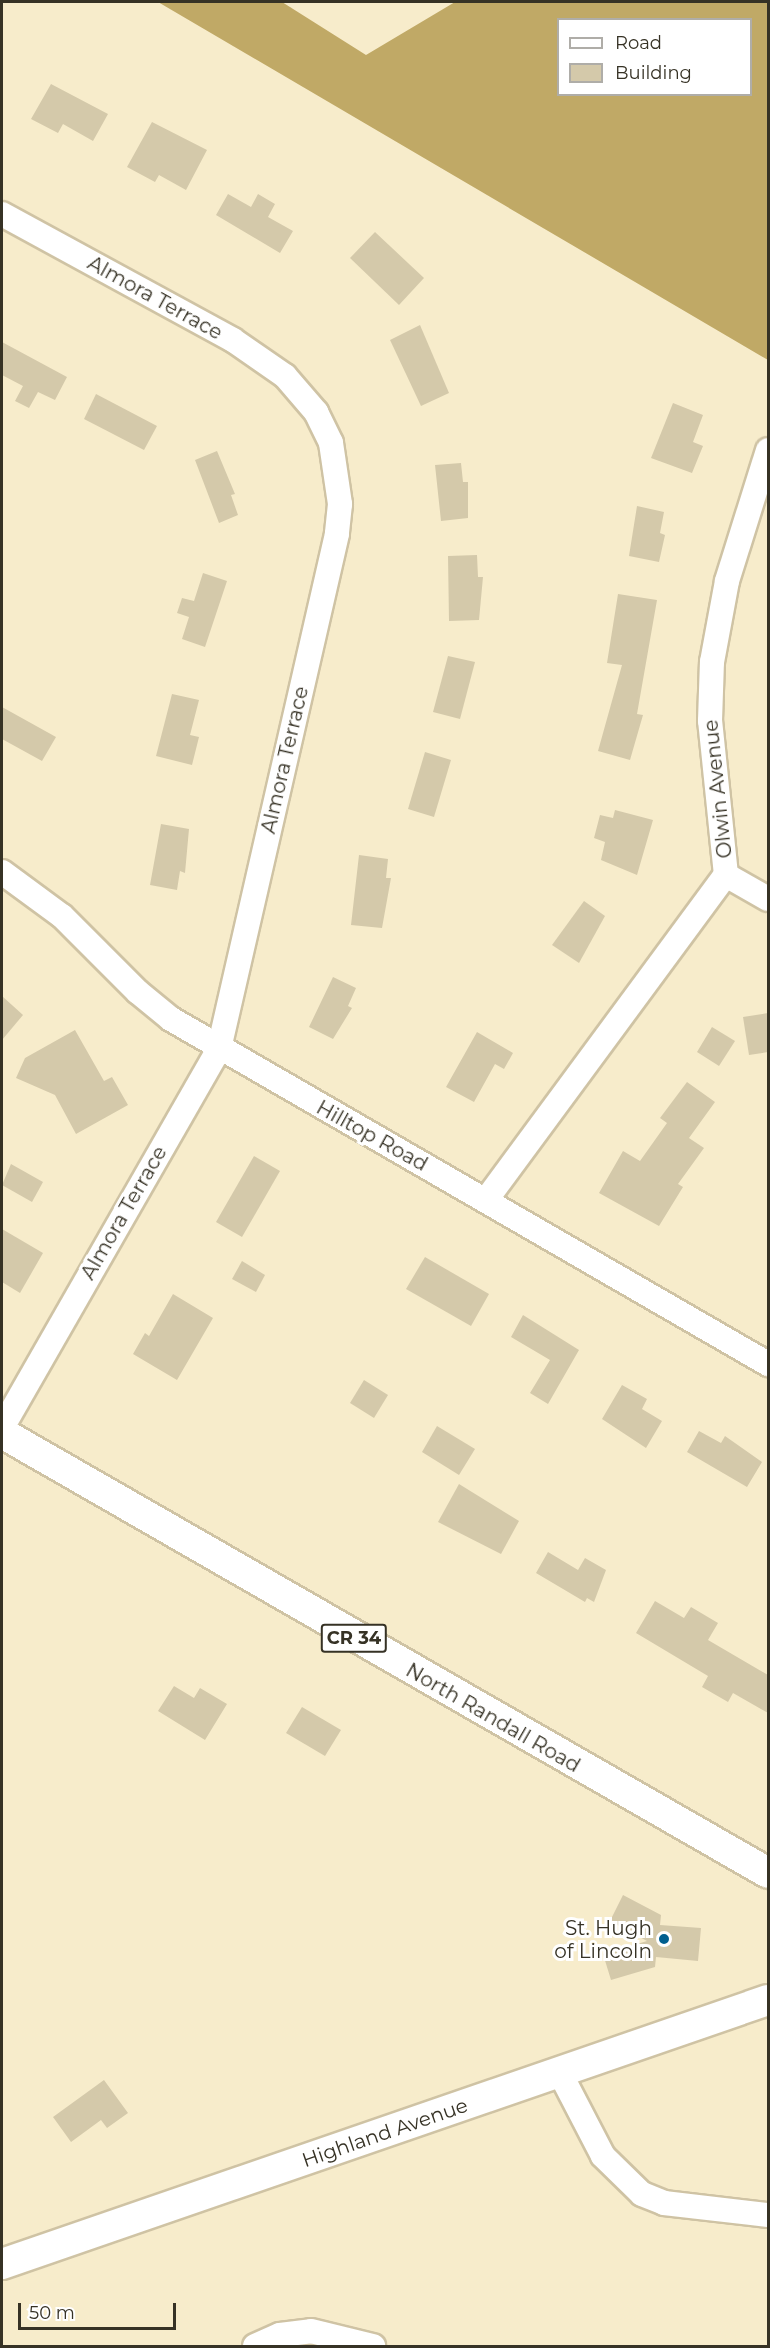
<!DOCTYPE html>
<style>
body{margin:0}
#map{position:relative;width:770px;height:2348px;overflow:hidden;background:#f7eccb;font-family:Montserrat,sans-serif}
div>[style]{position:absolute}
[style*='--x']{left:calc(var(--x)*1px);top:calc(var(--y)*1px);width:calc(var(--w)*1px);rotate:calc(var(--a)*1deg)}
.forest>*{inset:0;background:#c0a966}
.building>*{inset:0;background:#d4c9aa}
.roads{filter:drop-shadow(2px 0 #cfc3a4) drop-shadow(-2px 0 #cfc3a4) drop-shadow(0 2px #cfc3a4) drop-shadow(0 -2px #cfc3a4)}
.minor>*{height:24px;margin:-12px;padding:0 12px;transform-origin:12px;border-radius:12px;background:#fff}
.major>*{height:30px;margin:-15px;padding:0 15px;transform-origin:15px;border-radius:15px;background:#fff}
.dots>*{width:16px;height:16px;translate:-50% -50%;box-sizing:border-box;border:3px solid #fff;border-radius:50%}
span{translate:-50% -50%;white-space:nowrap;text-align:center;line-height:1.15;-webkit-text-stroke:6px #fff;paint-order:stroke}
.shield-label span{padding:2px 4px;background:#fff;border:2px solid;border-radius:4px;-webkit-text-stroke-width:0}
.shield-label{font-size:18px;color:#363225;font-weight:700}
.street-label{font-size:20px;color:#363225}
.poi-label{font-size:20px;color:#363225}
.right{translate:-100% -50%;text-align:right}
.frame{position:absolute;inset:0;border:3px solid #363225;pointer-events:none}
.legend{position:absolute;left:557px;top:18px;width:195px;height:78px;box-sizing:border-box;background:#fff;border:2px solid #afada8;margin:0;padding:8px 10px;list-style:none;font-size:18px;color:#363225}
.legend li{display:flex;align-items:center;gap:12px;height:30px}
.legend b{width:30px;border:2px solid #afada8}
.scale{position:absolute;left:18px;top:2303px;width:158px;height:27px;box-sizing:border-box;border:3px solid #363225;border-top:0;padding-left:8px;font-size:18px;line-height:21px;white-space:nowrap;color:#363225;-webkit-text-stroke:4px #fff;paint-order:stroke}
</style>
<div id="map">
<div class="forest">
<i style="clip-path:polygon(evenodd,158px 2px,282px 2px,366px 55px,455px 2px,768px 2px,768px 360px,158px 2px,558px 20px,750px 20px,750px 94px,558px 94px,558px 20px)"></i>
</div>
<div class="building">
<i style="clip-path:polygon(51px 84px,108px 114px,93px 141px,63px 124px,58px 133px,31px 119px)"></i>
<i style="clip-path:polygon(152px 122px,207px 150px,186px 190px,159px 175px,155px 182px,127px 167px)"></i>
<i style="clip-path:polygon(228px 194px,251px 207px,258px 194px,275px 204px,268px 217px,293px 231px,280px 253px,216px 215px)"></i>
<i style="clip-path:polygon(375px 232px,424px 278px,399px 305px,350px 258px)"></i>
<i style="clip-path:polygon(420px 325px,449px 393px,421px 406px,390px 340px)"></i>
<i style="clip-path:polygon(2px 342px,67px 377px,55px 400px,38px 392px,29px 408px,15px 401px,23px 386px,2px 375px)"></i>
<i style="clip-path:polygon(96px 394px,157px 426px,144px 450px,84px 419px)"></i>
<i style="clip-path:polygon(673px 403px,703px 415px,693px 442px,703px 446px,692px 473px,651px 458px)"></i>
<i style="clip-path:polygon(217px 451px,235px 494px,231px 495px,238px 515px,219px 523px,195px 460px)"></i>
<i style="clip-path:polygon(461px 463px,463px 482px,468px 482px,468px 518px,441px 521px,435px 465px)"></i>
<i style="clip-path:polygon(637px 506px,664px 512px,660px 533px,665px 535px,659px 562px,629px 556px)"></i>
<i style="clip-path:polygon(477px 555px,478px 577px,483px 577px,479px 620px,449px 621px,448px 556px)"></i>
<i style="clip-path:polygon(203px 573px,227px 581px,205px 647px,182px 639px,189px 617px,177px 613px,182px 598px,194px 601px)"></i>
<i style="clip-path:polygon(618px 594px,657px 600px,637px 714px,643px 715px,630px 760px,598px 751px,622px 665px,607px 663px)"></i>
<i style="clip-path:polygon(448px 656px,475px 662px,460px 719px,433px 712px)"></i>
<i style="clip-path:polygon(172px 694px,199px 700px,190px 735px,199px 737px,192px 765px,156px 756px)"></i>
<i style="clip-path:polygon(2px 707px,56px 737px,42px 761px,2px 739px)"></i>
<i style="clip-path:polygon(425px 752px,451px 760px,434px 817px,408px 809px)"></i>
<i style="clip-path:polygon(615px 810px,653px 820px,637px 875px,601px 860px,605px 842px,594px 838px,600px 815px,613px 818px)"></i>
<i style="clip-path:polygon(161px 824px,189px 829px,185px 873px,180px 871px,177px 890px,150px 885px)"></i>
<i style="clip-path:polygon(359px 855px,388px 859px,386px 878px,391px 878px,382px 928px,351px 925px)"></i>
<i style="clip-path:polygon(584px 901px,605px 916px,579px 963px,552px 945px)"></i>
<i style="clip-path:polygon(333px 977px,356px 988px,348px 1006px,352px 1008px,333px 1039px,309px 1027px)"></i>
<i style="clip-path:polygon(2px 996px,23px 1015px,2px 1040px)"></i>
<i style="clip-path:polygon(768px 1013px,768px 1052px,749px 1055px,743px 1017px)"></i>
<i style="clip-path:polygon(712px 1027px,735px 1041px,719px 1066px,697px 1052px)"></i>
<i style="clip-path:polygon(75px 1030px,104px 1081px,112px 1077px,128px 1105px,76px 1134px,55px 1095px,16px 1078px,25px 1058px)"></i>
<i style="clip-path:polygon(477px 1032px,513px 1053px,504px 1069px,495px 1064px,474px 1102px,446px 1087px)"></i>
<i style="clip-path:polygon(687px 1082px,715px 1102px,689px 1138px,704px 1148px,678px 1184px,683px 1187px,659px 1226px,599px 1193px,623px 1151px,640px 1161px,667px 1123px,660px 1118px)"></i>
<i style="clip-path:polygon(254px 1156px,280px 1171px,242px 1237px,216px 1222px)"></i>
<i style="clip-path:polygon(11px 1164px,43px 1182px,32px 1202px,2px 1185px)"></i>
<i style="clip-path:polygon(2px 1229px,43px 1253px,20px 1293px,2px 1282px)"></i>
<i style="clip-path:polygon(425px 1257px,489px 1294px,471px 1326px,406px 1289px)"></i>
<i style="clip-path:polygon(242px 1261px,265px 1275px,256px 1292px,232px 1279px)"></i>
<i style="clip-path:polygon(173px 1294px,213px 1318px,177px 1380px,133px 1354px,145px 1333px,149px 1336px)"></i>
<i style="clip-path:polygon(523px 1315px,579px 1350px,548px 1404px,530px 1393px,550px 1360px,511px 1337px)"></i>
<i style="clip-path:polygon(364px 1380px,388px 1395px,374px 1418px,350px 1403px)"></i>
<i style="clip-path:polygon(622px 1385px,647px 1399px,642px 1409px,662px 1421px,646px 1448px,602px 1419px)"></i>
<i style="clip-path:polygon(437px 1426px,475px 1449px,459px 1475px,422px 1452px)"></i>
<i style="clip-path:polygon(699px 1431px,721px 1443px,725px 1436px,762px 1462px,747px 1487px,687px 1452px)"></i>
<i style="clip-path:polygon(459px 1484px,519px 1521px,501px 1554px,438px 1522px)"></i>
<i style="clip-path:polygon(548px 1552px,578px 1570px,585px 1558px,606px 1570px,594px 1602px,587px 1598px,585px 1602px,536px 1573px)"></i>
<i style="clip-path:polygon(655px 1601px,684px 1618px,691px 1607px,718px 1623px,708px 1640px,768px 1675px,768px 1713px,733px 1693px,728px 1702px,702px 1687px,708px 1676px,636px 1633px)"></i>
<i style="clip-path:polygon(174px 1686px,194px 1698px,200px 1688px,227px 1704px,205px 1740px,158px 1711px)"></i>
<i style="clip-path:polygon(302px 1707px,341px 1730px,325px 1756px,286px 1733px)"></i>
<i style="clip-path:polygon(623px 1895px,661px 1915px,660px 1925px,701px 1928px,698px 1961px,656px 1957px,655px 1967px,611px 1980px,603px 1954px,647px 1941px,610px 1921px)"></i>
<i style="clip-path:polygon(104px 2080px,128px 2113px,107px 2128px,101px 2120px,71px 2142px,53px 2117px)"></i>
</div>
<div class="roads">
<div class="minor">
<i style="--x:2;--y:214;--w:263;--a:28.6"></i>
<i style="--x:233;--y:340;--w:63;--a:34.7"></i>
<i style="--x:285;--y:376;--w:48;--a:49.3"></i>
<i style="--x:316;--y:412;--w:34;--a:64"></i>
<i style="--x:331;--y:443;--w:62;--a:81.6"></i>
<i style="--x:340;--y:504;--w:30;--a:96"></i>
<i style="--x:337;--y:534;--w:528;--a:102.91"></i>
<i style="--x:219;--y:1049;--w:437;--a:119.8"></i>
<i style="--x:2;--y:872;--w:74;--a:36.3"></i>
<i style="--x:62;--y:916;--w:107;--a:45"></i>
<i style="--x:138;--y:992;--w:43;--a:39.3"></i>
<i style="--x:171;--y:1019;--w:690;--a:30.02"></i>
<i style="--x:726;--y:875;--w:48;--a:29.7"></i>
<i style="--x:486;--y:1200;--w:404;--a:-53.6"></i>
<i style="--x:726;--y:875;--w:155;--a:-95.9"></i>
<i style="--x:710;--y:721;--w:59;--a:-88.1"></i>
<i style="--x:712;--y:662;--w:82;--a:-79.5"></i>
<i style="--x:727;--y:581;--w:137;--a:-72.6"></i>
<i style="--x:560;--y:2073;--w:93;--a:62.6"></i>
<i style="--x:603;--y:2156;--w:54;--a:44.3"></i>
<i style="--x:642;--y:2194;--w:24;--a:22"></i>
<i style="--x:664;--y:2203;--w:105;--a:6.6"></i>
<i style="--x:255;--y:2346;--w:27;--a:-24"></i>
<i style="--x:280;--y:2335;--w:31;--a:-7"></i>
<i style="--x:311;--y:2331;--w:64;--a:13.6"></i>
</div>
<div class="major">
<i style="--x:2;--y:1433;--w:883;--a:29.87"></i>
<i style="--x:2;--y:2264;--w:810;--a:-19.02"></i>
</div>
</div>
<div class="dots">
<i style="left:664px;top:1939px;background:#005f8f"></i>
</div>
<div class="shield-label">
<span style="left:354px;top:1638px">CR 34</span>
</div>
<div class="street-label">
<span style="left:155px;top:298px;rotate:29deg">Almora Terrace</span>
<span style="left:285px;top:760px;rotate:-77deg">Almora Terrace</span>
<span style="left:718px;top:789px;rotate:-96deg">Olwin Avenue</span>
<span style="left:372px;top:1136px;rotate:29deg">Hilltop Road</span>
<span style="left:124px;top:1213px;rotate:-60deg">Almora Terrace</span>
<span style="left:493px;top:1718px;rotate:30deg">North Randall Road</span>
<span style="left:385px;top:2133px;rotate:-19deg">Highland Avenue</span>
</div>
<div class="poi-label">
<span class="right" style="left:652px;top:1940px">St. Hugh<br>of Lincoln</span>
</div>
<div class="frame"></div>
<ul class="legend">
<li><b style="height:8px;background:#fff"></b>Road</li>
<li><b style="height:16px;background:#d4c9aa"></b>Building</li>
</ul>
<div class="scale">50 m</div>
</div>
